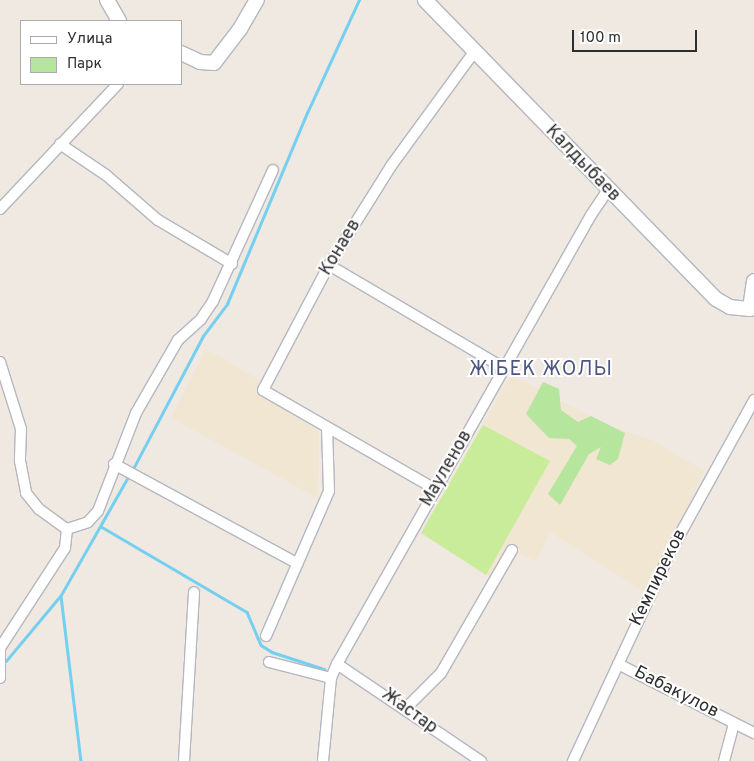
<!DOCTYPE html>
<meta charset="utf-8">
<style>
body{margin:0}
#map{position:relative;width:754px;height:761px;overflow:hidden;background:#efe9e1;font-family:Overpass,sans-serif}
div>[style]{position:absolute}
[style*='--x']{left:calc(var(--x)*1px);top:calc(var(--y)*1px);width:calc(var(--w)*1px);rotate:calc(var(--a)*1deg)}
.education>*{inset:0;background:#f0e6d1}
.green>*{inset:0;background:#b6e59e}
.pitch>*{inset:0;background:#c9ec9a}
.stream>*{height:2.5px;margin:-1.25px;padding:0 1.25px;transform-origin:1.25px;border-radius:1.25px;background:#75cff0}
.roads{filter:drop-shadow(1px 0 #b4b7c1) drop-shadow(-1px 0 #b4b7c1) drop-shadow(0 1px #b4b7c1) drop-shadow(0 -1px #b4b7c1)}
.street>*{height:10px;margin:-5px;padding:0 5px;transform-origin:5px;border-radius:5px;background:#fff}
.secondary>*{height:14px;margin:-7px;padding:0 7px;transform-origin:7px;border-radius:7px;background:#fff}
span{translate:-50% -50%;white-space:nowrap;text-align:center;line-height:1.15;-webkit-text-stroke:4px #fff;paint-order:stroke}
.street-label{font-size:18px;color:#2e2e2e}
.quarter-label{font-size:20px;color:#4d5680;letter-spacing:1px}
.legend{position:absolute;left:20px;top:20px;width:162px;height:65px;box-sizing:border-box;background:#fff;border:1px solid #ababab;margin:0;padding:6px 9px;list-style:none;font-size:15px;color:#2e2e2e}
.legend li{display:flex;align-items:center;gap:10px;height:25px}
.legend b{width:25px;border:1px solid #ababab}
.scale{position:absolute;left:572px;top:30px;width:125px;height:22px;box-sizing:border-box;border:2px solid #2e2e2e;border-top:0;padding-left:6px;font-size:15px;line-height:18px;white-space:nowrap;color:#2e2e2e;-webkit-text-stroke:4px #fff;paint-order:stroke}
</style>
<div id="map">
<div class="education">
<i style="clip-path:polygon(206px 349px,259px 380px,255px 393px,319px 431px,318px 498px,171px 418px)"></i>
<i style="clip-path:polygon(511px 375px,608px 425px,650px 439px,704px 471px,648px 594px,550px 532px,536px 561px,510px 549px,492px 579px,421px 533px)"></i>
</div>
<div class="green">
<i style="clip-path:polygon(543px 382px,559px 389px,561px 410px,578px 422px,591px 416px,625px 433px,618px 459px,610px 465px,596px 459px,601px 447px,589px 454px,560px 505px,548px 494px,577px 446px,569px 439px,549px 438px,526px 414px)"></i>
</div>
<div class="pitch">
<i style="clip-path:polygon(483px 425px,550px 461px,486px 575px,421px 533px)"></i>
</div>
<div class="stream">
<i style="--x:134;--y:467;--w:148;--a:-62.2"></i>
<i style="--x:203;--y:336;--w:40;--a:-53"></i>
<i style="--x:227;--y:304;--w:207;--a:-67.3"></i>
<i style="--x:307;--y:113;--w:124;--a:-65.3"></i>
<i style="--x:102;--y:527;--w:168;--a:30.4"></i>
<i style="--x:247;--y:612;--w:36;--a:67"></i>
<i style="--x:261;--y:645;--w:13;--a:32"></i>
<i style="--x:272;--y:652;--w:55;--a:18.1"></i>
<i style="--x:61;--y:596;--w:166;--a:83.1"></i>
<i style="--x:6;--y:661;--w:86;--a:-50.2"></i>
<i style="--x:61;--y:595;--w:133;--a:-60.4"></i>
</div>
<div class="roads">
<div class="street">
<i style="--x:60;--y:144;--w:55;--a:34"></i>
<i style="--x:106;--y:175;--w:69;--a:40.9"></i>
<i style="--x:158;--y:220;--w:86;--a:30.7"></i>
<i style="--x:0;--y:209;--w:172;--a:-46.7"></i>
<i style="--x:329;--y:265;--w:203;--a:30.5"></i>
<i style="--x:0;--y:362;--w:70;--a:72.6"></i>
<i style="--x:21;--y:429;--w:32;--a:92"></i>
<i style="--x:20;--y:461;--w:33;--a:79"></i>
<i style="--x:26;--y:493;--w:21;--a:51"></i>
<i style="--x:39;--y:509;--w:34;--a:36"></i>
<i style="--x:114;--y:464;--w:209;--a:28.5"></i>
<i style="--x:435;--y:489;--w:198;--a:-150.1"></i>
<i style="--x:263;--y:390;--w:141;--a:-62.2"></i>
<i style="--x:329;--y:265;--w:117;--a:-57.9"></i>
<i style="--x:391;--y:166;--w:141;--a:-53.9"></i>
<i style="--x:266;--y:636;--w:158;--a:-66.5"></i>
<i style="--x:329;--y:491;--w:63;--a:-91.8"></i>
<i style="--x:0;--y:648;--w:119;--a:-57"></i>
<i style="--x:65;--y:548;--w:19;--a:-84"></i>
<i style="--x:67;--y:529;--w:22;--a:-18"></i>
<i style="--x:88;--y:522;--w:15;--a:-48"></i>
<i style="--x:98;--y:511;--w:105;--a:-68.8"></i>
<i style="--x:136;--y:413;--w:84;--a:-60.1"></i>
<i style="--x:178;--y:340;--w:31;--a:-42"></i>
<i style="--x:201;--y:319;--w:22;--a:-56"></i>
<i style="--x:213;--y:301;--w:144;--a:-65.4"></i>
<i style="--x:269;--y:662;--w:64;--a:14.5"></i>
<i style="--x:337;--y:664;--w:174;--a:34"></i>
<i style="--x:618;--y:664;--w:153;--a:26.9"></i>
<i style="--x:0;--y:678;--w:31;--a:-90"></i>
<i style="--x:406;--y:708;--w:49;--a:-45"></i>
<i style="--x:441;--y:673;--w:142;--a:-60"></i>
<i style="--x:184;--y:761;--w:169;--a:-86.6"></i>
<i style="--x:323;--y:761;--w:83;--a:-84.5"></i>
<i style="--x:331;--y:678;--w:15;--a:-67"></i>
<i style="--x:337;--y:664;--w:516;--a:-60.5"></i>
<i style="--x:591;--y:215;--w:30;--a:-56"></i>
<i style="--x:573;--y:761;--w:236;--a:-65"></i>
<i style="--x:673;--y:547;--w:168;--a:-61.1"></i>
<i style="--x:724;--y:761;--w:39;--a:-75"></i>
</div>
<div class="secondary">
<i style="--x:107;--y:0;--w:24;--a:60"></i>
<i style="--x:425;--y:0;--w:417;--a:45.8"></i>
<i style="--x:716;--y:299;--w:16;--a:30"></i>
<i style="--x:730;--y:307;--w:20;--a:6"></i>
<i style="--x:750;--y:309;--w:28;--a:-82"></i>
<i style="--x:181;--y:53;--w:21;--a:25"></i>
<i style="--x:200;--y:62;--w:14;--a:4"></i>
<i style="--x:214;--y:63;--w:43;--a:-52.6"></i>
<i style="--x:240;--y:29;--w:34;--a:-60"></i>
</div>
</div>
<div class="street-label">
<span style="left:582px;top:164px;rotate:46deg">Калдыбаев</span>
<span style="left:341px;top:248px;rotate:-59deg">Конаев</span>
<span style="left:447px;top:469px;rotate:-60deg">Мауленов</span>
<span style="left:659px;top:578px;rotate:-64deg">Кемпиреков</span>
<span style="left:676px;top:693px;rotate:27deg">Бабакулов</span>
<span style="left:409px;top:712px;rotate:36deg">Жастар</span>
</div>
<div class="quarter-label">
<span style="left:541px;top:370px">ЖІБЕК ЖОЛЫ</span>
</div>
<ul class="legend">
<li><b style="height:6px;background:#fff"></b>Улица</li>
<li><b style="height:14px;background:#b6e59e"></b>Парк</li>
</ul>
<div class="scale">100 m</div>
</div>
